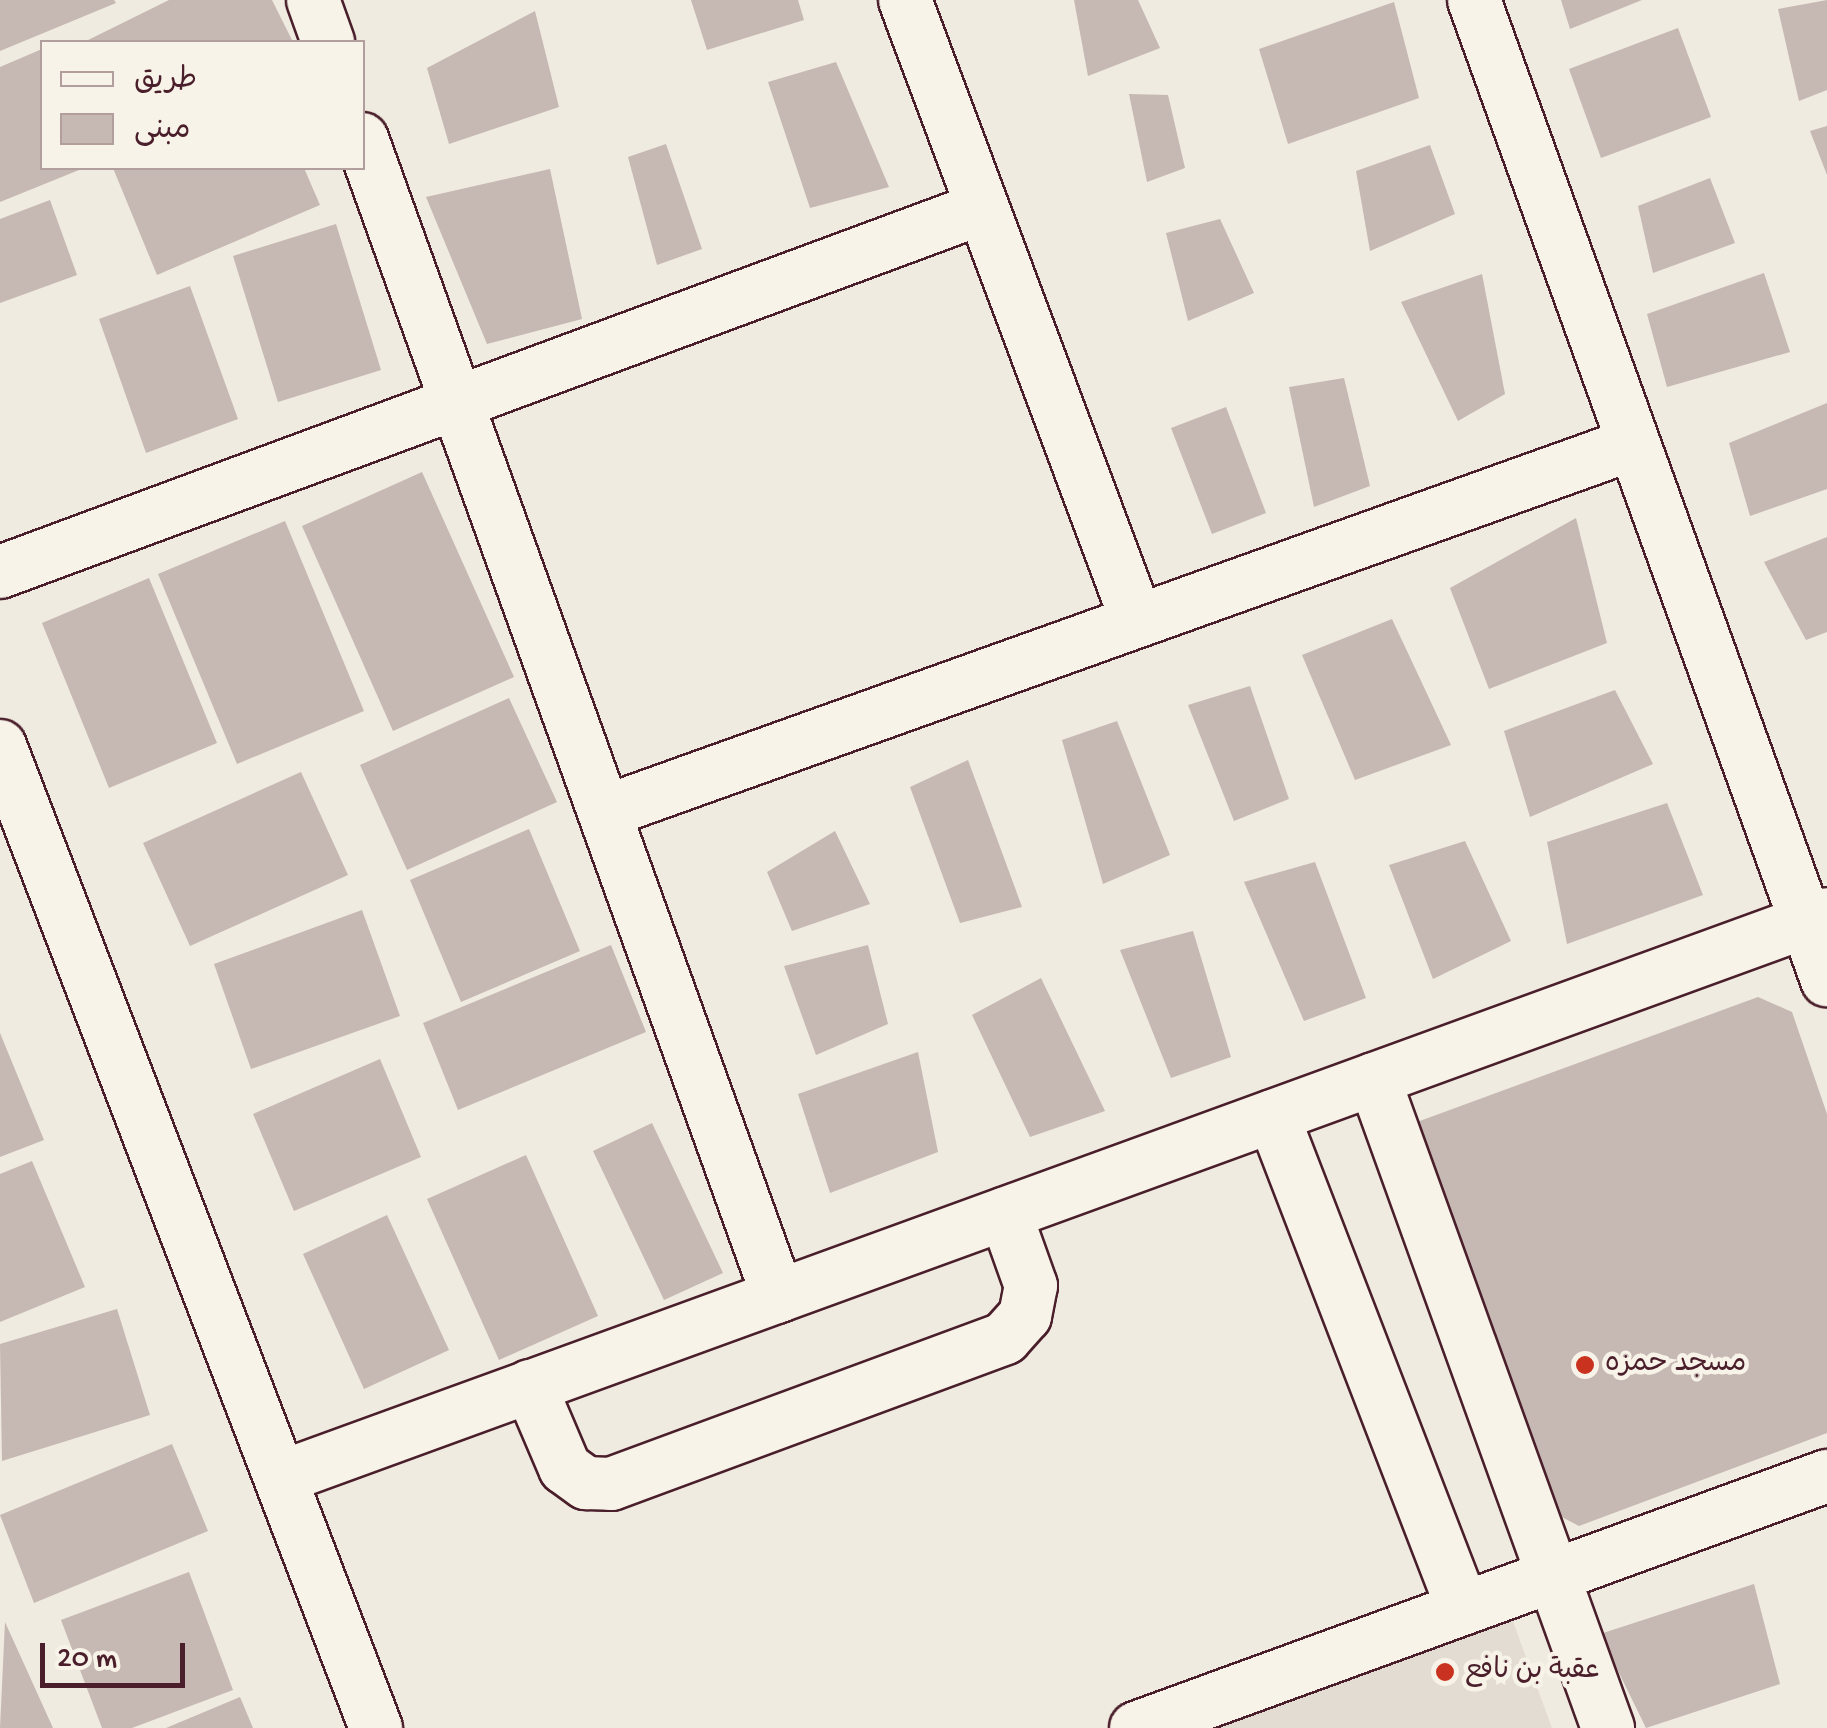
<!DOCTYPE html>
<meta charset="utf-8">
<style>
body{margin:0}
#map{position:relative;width:1827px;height:1728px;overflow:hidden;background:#f0ebe0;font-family:"Gochi Hand","Playpen Sans Arabic",sans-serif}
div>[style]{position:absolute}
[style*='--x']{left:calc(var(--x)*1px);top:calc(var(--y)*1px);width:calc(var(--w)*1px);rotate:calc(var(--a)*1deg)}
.built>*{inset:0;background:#e3dcd2}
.building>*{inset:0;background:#c6b8b3}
.roads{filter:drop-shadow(2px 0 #4a1f2b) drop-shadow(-2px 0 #4a1f2b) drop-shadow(0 2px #4a1f2b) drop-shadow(0 -2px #4a1f2b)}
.minor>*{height:52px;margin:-26px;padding:0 26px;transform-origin:26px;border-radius:26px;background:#f7f3e8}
.dots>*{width:28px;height:28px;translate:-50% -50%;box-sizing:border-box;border:5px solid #f7f3e8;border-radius:50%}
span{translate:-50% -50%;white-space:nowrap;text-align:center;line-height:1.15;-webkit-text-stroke:9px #f7f3e8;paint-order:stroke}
.poi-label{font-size:28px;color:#4a1f2b}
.left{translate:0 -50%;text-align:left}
.legend{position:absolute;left:40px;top:40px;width:325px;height:130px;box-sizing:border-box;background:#f7f3e8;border:2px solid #b29e9c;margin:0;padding:12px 18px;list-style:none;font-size:30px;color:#4a1f2b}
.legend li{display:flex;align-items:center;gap:20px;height:50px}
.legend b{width:50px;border:2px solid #b29e9c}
.scale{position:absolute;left:40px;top:1643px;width:145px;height:45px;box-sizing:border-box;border:5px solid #4a1f2b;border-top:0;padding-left:12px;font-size:30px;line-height:35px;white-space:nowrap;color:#4a1f2b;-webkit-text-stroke:8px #f7f3e8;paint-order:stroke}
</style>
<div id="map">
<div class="built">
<i style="clip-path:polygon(1511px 1616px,1552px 1728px,1204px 1728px)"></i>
</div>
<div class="building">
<i style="clip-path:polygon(0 0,114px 0,116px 3px,0 51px)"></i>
<i style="clip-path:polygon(169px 0,272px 0,293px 42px,84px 42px)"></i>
<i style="clip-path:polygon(691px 0,798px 0,804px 20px,707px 50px)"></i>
<i style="clip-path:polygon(1074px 0,1138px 0,1160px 48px,1088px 76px)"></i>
<i style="clip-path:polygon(1561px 0,1642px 0,1570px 29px)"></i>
<i style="clip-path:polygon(1827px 0,1827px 90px,1799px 101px,1778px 9px)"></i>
<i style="clip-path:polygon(1394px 2px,1419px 98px,1288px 144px,1259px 49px)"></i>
<i style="clip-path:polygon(535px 11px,559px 107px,449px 144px,427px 68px)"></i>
<i style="clip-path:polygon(1678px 28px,1711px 117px,1601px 158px,1569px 69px)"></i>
<i style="clip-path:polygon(42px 49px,42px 168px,84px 168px,0 202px,0 67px)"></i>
<i style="clip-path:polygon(836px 62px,889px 187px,810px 208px,768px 82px)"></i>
<i style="clip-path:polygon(1129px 94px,1168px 95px,1185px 168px,1147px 182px)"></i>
<i style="clip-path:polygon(1827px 126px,1827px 175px,1810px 131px)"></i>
<i style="clip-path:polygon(666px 144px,702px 249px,657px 265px,628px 157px)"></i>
<i style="clip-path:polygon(1430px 145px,1455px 214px,1370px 251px,1356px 171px)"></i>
<i style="clip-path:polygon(113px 168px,304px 168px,320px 205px,157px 275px)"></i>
<i style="clip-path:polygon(550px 169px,582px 319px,487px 344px,426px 197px)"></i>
<i style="clip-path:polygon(1710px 178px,1735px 243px,1653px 273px,1638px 206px)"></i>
<i style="clip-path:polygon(50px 200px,77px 275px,0 303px,0 219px)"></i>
<i style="clip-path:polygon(1220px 219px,1254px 293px,1188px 321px,1166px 233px)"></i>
<i style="clip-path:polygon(336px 224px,381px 370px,278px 402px,233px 256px)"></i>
<i style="clip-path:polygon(1764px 273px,1790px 352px,1667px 387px,1647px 314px)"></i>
<i style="clip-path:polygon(1482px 274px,1505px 394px,1458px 421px,1401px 302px)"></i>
<i style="clip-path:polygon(190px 286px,238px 419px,146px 453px,99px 319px)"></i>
<i style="clip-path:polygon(1344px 378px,1370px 486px,1314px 507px,1289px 387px)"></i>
<i style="clip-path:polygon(1827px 403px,1827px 489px,1750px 516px,1729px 443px)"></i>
<i style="clip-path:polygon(1226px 407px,1266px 513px,1212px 534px,1171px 428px)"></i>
<i style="clip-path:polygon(422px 472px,514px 677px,393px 731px,302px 526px)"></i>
<i style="clip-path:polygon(1576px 518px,1607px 643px,1489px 689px,1450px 588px)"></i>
<i style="clip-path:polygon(285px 521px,364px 711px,237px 764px,158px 574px)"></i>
<i style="clip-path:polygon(1827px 537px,1827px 632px,1806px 640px,1764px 562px)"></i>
<i style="clip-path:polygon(149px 578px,217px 743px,109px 788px,42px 623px)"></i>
<i style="clip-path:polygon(1392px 619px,1451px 745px,1355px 780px,1302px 655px)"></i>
<i style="clip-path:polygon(1250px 686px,1289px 799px,1234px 821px,1188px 705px)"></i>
<i style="clip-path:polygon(1615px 690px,1653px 764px,1530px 817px,1504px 731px)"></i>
<i style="clip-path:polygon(509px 698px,557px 802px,407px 870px,360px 765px)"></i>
<i style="clip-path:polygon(1117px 721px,1170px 855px,1103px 884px,1062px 740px)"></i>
<i style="clip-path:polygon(968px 760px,1022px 907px,960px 923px,910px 787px)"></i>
<i style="clip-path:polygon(301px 772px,348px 875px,190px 946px,143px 843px)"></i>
<i style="clip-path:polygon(1667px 803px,1703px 895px,1567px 944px,1547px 842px)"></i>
<i style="clip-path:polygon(529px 829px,580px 951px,461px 1002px,410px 880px)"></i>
<i style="clip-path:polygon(835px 831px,870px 904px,792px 931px,767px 872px)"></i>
<i style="clip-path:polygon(1465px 841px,1511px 941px,1433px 979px,1389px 865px)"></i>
<i style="clip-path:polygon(1315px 862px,1366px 998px,1304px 1021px,1244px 882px)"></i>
<i style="clip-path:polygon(362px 910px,400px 1016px,251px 1069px,214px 964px)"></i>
<i style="clip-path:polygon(1193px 931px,1231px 1057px,1171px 1078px,1120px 950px)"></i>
<i style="clip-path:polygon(611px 945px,646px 1032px,458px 1110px,423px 1023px)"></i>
<i style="clip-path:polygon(868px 945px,888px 1024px,816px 1055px,784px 966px)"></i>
<i style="clip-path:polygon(1041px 978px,1105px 1111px,1030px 1137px,972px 1015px)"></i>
<i style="clip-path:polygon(1758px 997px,1792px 1012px,1827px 1114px,1827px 1433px,1579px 1526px,1556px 1514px,1417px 1122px)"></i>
<i style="clip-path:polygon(0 1033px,44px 1140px,0 1157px)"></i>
<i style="clip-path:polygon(918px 1052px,938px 1152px,830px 1193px,798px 1094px)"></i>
<i style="clip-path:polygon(380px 1059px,421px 1157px,294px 1211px,253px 1114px)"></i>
<i style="clip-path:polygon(652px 1123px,723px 1273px,664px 1300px,593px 1151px)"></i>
<i style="clip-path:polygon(526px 1155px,598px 1316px,499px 1360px,427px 1199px)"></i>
<i style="clip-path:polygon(32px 1161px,85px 1287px,0 1322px,0 1174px)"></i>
<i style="clip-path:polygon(387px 1215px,449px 1350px,364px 1389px,303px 1254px)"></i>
<i style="clip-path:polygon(117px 1309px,150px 1415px,2px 1461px,0 1344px)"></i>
<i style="clip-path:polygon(172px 1444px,208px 1531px,34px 1603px,0 1515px)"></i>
<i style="clip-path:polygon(189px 1572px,233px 1690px,132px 1728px,102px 1728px,61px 1620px)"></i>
<i style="clip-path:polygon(1754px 1584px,1780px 1684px,1646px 1728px,1600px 1634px)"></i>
<i style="clip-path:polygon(5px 1622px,53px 1728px,0 1728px)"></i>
<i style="clip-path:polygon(240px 1697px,253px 1728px,166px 1728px)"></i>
</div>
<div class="roads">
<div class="minor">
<i style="--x:313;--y:0;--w:45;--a:70.3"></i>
<i style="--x:905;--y:0;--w:660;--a:69.5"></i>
<i style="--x:1474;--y:0;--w:1042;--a:70.19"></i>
<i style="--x:362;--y:139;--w:1230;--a:70.22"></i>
<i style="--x:0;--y:572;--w:1045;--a:-20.33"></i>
<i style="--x:0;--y:746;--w:1052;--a:69.05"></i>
<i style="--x:610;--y:810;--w:1087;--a:-19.69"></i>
<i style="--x:1374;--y:1079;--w:690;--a:70.17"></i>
<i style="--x:1273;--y:1116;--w:528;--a:68.92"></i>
<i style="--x:530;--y:1386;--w:89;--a:66.9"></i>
<i style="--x:565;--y:1468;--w:26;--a:36"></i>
<i style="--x:586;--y:1483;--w:25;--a:2"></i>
<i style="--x:611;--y:1484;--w:420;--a:-20.3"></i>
<i style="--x:1005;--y:1338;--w:30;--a:-48"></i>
<i style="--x:1025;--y:1316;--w:31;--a:-79"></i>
<i style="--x:1031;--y:1286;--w:77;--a:-109.6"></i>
<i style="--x:282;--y:1477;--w:1644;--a:-20.02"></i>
<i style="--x:1136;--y:1728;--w:736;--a:-20.04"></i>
</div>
</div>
<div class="dots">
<i style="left:1585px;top:1365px;background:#c8321e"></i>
<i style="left:1445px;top:1672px;background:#c8321e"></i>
</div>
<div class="poi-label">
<span class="left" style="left:1605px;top:1365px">مسجد حمزه</span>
<span class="left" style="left:1465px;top:1672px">عقبة بن نافع</span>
</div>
<ul class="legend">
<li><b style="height:12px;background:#f7f3e8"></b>طريق</li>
<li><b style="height:28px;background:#c6b8b3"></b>مبنى</li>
</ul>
<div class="scale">20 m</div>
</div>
